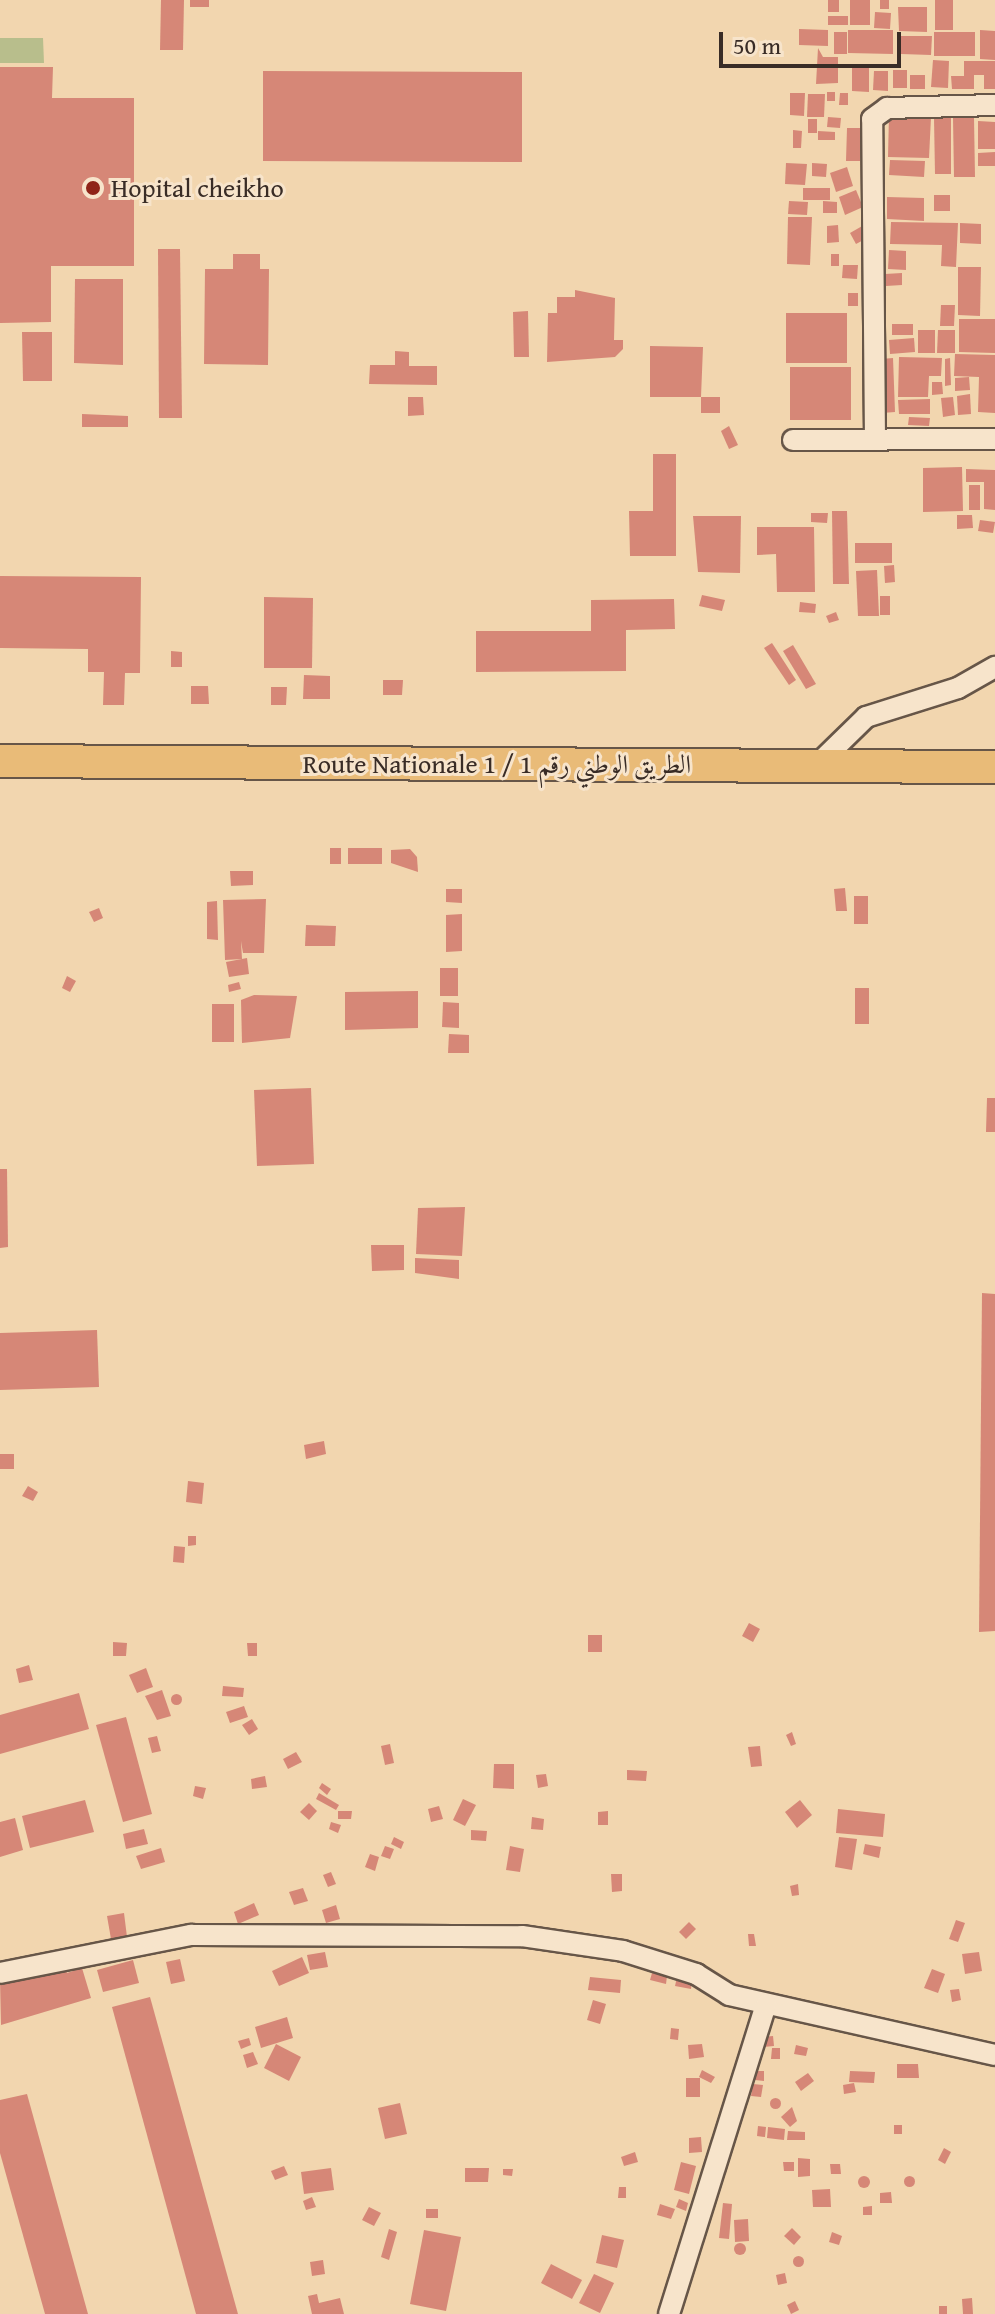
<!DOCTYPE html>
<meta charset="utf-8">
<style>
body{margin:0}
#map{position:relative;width:995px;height:2314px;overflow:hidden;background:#f2d6af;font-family:"Gentium Book Plus",Amiri,serif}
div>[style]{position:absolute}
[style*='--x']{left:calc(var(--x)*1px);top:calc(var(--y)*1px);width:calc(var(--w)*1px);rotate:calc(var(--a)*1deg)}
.green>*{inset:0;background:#b8be8c}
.building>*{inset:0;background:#d68777}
.round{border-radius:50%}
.roads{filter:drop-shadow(2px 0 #675648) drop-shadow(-2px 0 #675648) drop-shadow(0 2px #675648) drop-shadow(0 -2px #675648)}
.street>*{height:20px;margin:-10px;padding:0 10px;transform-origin:10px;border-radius:10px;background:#f7e4cb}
.primary>*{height:32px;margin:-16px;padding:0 16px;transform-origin:16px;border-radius:16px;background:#e9bb78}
.dots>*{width:22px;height:22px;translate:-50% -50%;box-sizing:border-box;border:4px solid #f7e4cb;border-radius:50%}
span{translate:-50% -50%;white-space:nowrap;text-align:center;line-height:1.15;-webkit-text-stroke:6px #f7e4cb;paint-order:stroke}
.poi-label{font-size:26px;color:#392c26}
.left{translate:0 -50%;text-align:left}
.street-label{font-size:26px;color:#392c26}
.scale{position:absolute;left:719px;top:32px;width:182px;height:36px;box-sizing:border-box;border:4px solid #392c26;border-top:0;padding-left:10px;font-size:24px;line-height:28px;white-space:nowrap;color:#392c26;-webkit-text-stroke:6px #f7e4cb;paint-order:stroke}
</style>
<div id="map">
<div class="green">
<i style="clip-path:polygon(0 38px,43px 38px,44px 63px,0 63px)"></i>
</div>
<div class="building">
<i style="clip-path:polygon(161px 0,184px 0,183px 50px,160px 50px)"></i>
<i style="clip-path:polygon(190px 0,209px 0,209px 7px,190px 7px)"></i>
<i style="clip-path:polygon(828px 0,839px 0,839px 12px,828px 12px)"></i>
<i style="clip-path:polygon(850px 0,870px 0,870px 25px,850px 25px)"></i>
<i style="clip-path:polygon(880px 0,889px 0,889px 9px,880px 9px)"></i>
<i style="clip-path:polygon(935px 0,953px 0,953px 30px,935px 30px)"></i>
<i style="clip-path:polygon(898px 7px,927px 7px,927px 32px,899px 31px)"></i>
<i style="clip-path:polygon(875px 12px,891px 13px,890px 29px,874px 28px)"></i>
<i style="clip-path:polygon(828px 16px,848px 16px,848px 25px,828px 25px)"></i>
<i style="clip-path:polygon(799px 29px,828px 30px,828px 46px,799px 45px)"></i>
<i style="clip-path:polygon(848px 30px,893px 30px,893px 54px,848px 53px)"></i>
<i style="clip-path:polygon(980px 30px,995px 31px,995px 60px,980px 59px)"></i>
<i style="clip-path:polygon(834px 32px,847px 32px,847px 54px,834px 54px)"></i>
<i style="clip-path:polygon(934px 32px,975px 32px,975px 56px,934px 56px)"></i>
<i style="clip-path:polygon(901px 36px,932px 36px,931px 55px,901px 54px)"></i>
<i style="clip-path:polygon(818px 48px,823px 57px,838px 57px,838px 83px,816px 84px)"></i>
<i style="clip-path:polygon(933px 60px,949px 61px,948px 88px,931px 87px)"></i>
<i style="clip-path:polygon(964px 61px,995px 61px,995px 89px,984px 89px,984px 75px,974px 75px,974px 89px,952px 89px,951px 76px,964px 76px)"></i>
<i style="clip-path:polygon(0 67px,53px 67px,52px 98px,134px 98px,134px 266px,51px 266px,51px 322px,0 323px)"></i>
<i style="clip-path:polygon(852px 68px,869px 68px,869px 92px,852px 91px)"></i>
<i style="clip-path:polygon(893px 70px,907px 70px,907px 88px,893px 88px)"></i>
<i style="clip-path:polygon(263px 71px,522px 72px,522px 162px,263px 161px)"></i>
<i style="clip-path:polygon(874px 71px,888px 71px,888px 91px,873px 90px)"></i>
<i style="clip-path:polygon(910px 75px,925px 75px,925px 89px,910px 89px)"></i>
<i style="clip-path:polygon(827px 92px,835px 92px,835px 101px,827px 101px)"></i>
<i style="clip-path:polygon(790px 93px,805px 93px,804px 116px,790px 115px)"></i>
<i style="clip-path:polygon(840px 93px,848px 93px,848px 105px,839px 105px)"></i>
<i style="clip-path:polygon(808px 94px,825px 94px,824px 117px,807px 117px)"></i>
<i style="clip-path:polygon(889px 115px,931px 117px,929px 158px,888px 157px)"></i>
<i style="clip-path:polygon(828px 117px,841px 118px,840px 128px,827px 127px)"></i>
<i style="clip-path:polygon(934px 118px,951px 118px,951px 174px,935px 174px)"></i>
<i style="clip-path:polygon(953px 118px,974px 118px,975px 177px,954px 177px)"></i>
<i style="clip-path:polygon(808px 119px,817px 119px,817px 133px,808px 133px)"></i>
<i style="clip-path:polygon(978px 121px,995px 122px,995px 149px,978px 149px)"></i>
<i style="clip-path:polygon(847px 128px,861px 128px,860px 161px,846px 161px)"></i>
<i style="clip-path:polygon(793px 130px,802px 131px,801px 148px,793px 148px)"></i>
<i style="clip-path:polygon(818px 131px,835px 132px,835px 140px,818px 140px)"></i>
<i style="clip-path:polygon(995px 152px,995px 166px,978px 166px,978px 153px)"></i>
<i style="clip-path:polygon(890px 160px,925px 161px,924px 177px,889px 175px)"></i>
<i style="clip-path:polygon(786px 163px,807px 164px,805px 185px,785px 184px)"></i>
<i style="clip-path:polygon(812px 163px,827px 164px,826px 177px,812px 176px)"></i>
<i style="clip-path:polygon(847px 167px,853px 186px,836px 192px,830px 173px)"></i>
<i style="clip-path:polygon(803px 188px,830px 188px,830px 200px,803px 200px)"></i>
<i style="clip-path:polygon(856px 190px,863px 207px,845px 215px,839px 197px)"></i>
<i style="clip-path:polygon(934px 195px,950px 195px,950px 211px,934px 211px)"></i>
<i style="clip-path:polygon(887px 197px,924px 198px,924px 221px,887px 219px)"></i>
<i style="clip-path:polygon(789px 201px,808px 202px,807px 215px,788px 214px)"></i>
<i style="clip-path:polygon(823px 201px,837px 202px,837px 213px,823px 213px)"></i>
<i style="clip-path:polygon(788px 217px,812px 217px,810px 265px,787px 264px)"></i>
<i style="clip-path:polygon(891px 222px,958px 223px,956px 267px,941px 266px,942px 245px,890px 244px)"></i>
<i style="clip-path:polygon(960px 223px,981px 224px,981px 244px,960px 243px)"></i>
<i style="clip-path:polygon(838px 225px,839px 242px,827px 243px,827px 226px)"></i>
<i style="clip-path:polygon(864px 225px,871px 236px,856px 244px,850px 233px)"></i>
<i style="clip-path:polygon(158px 249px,180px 249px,182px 418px,159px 418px)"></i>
<i style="clip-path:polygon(889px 250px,906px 251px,906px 270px,888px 269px)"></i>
<i style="clip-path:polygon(233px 254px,260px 254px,260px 269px,269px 269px,268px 365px,204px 364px,205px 269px,233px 269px)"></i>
<i style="clip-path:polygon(831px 254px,839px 254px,839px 266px,831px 266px)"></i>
<i style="clip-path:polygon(843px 265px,858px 265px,857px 279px,842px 278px)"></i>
<i style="clip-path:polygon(958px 267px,981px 267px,980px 316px,958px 315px)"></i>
<i style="clip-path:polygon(902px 273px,902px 285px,886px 286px,885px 274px)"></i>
<i style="clip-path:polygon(75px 279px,123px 279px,123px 365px,74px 363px)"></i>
<i style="clip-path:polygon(575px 290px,615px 298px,614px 340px,623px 340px,623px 349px,615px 357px,547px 362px,548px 313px,557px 313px,557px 297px,575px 297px)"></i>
<i style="clip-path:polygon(848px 293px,858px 293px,858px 306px,848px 306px)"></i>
<i style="clip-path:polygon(941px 305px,955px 305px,954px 326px,940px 326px)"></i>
<i style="clip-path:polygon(528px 311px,529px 357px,514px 357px,513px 312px)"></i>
<i style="clip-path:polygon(786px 313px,847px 313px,847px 363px,786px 363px)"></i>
<i style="clip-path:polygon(959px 319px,995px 319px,995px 353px,959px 352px)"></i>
<i style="clip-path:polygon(892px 324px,913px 324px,913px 335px,892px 335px)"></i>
<i style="clip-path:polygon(918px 330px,935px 330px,935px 353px,918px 353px)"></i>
<i style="clip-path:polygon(938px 330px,955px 330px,955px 353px,937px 353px)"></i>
<i style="clip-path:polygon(22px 332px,52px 332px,52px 381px,23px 381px)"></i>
<i style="clip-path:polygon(914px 338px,915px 352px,890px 354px,889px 340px)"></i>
<i style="clip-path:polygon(650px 346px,703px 347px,701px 397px,720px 397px,720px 413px,701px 413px,701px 397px,650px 397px)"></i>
<i style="clip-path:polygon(395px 351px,409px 352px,409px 366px,437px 366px,437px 385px,369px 384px,370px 365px,395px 365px)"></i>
<i style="clip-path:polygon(955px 354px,995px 355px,995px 413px,978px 412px,979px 377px,954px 376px)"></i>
<i style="clip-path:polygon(899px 357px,942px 358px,941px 376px,929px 376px,928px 397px,898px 397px)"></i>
<i style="clip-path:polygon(893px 358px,895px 412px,882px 413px,881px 359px)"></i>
<i style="clip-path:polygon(950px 358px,951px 385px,945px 386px,945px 359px)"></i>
<i style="clip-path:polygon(790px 367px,851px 367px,851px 420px,790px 420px)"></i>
<i style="clip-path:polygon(969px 377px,970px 390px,955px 391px,955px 378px)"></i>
<i style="clip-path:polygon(932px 382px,942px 382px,943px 394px,932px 395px)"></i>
<i style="clip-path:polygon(970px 394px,971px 414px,958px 415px,957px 396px)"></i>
<i style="clip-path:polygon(408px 397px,423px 397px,424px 415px,408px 416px)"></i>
<i style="clip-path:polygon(953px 397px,955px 415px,943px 417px,941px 398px)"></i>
<i style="clip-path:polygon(930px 399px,930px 414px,899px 414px,898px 400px)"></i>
<i style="clip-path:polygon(82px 414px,128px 416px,128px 427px,82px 427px)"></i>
<i style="clip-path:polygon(909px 417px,930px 418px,929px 426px,908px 425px)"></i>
<i style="clip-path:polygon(729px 426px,738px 445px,729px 449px,721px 431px)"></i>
<i style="clip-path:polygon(653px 454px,676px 454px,676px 556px,630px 556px,629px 511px,653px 511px)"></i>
<i style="clip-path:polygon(962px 467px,963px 511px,923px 512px,923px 468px)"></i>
<i style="clip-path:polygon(966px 469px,995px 470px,995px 510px,984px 509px,984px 482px,966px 482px)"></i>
<i style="clip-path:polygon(969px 485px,980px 485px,980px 510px,969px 510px)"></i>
<i style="clip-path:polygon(832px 511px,847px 511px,849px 584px,833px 584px)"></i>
<i style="clip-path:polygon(811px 513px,828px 513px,827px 523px,811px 522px)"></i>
<i style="clip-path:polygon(957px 515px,972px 515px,973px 528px,957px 529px)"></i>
<i style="clip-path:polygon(693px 516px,741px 516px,740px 573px,698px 572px)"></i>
<i style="clip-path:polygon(980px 520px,995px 522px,993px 533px,978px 531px)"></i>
<i style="clip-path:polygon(757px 527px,814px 527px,815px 592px,777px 592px,776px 554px,757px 555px)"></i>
<i style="clip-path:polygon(855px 543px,892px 543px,892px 563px,855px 563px)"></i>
<i style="clip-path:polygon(894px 565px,895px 582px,885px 583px,884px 566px)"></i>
<i style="clip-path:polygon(877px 570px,879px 616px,858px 616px,856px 571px)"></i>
<i style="clip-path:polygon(0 576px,141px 577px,140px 673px,125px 673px,124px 705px,103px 705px,104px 672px,88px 672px,88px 649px,0 648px)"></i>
<i style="clip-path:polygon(702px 595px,725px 600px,722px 611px,699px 606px)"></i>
<i style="clip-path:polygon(880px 596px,890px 596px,890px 615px,880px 615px)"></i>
<i style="clip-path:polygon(264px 597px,313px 598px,312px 668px,264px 668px)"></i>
<i style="clip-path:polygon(674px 599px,675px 629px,626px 630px,626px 671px,476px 672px,476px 631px,591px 631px,591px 600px)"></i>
<i style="clip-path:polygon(800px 602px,816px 604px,815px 613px,799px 612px)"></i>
<i style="clip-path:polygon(836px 612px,839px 620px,829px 623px,826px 616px)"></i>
<i style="clip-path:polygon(772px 643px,796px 680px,789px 685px,764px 648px)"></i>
<i style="clip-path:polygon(793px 645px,816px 684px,806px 689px,783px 651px)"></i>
<i style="clip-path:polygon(171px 651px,182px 652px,182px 667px,171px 667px)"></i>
<i style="clip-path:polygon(304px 675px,330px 676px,330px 699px,303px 699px)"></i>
<i style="clip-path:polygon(383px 680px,403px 680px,402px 695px,383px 695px)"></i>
<i style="clip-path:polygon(191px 686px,208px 686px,209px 704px,191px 704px)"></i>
<i style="clip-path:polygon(271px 687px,287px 687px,286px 705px,271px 705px)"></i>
<i style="clip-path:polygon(330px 848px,341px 848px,341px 864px,330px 864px)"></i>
<i style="clip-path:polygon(348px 848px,382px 848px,382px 864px,348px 864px)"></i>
<i style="clip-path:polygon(410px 849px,417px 857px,418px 872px,391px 863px,391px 850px)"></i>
<i style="clip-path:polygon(230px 871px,253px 871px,253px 885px,231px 886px)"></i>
<i style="clip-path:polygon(845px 888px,847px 911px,836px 911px,834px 889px)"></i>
<i style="clip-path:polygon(446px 889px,462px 889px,462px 903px,446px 902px)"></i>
<i style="clip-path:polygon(854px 896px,868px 896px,868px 924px,854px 924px)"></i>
<i style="clip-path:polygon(266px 899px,264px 953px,243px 953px,241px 941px,242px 959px,225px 960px,223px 900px)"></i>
<i style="clip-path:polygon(217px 901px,218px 940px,207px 939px,207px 902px)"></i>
<i style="clip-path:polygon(99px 908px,103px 918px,94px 922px,89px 912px)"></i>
<i style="clip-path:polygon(462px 914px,462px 951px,446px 952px,446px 915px)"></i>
<i style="clip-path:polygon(306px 925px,336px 926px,335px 946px,305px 946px)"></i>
<i style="clip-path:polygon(247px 958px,249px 974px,229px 977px,226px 962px)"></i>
<i style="clip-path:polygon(440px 968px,458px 968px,458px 996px,440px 996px)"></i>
<i style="clip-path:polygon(67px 976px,76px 981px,70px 992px,62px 988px)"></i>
<i style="clip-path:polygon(239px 982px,241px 989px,229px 992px,228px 985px)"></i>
<i style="clip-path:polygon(855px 988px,869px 988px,869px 1024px,855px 1024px)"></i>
<i style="clip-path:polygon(418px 991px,418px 1028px,345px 1030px,345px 992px)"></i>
<i style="clip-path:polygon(254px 995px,297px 996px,290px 1038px,242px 1043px,241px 1000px)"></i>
<i style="clip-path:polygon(443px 1002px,459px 1003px,459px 1028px,442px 1027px)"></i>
<i style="clip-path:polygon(212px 1004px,234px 1004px,234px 1042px,212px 1042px)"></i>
<i style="clip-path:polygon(449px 1034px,469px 1035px,469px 1053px,448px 1053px)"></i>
<i style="clip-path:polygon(311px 1088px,314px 1164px,257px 1166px,254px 1090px)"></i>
<i style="clip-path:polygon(987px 1098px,995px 1098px,995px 1132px,986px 1132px)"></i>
<i style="clip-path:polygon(0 1169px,7px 1169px,8px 1247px,0 1248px)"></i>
<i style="clip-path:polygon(465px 1207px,462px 1256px,416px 1254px,418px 1208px)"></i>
<i style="clip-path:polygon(371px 1245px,404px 1245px,404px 1270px,372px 1271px)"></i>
<i style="clip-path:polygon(415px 1258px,459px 1260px,459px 1279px,415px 1273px)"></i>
<i style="clip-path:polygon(982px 1293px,995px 1294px,995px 1631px,979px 1632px)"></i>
<i style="clip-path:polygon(97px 1330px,99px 1387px,0 1390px,0 1333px)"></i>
<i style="clip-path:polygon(324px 1441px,326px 1454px,306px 1459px,304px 1445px)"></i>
<i style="clip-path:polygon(0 1454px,14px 1454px,14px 1469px,0 1469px)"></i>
<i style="clip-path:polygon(188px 1481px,204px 1483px,202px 1504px,186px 1502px)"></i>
<i style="clip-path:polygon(28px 1486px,38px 1492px,33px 1501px,22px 1496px)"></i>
<i style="clip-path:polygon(188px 1536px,196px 1536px,196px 1545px,188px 1546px)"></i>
<i style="clip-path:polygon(174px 1546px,185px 1547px,184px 1563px,173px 1562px)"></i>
<i style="clip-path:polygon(749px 1623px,760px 1629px,753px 1642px,742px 1636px)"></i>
<i style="clip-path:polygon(588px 1635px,602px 1635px,602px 1652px,588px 1652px)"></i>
<i style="clip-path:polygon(113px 1642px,127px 1643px,126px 1656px,113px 1656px)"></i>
<i style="clip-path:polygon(247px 1643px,257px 1643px,257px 1656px,248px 1656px)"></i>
<i style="clip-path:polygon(29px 1665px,33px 1680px,19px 1683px,16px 1669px)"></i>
<i style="clip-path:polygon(146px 1668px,153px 1687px,137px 1693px,129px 1675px)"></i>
<i style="clip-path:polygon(223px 1686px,244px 1688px,243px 1697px,222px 1696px)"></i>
<i style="clip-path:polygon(162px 1690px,171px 1716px,157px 1720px,145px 1696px)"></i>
<i style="clip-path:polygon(79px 1693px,89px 1729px,0 1754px,0 1715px)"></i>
<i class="round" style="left:170.5px;top:1693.5px;width:11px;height:11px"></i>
<i style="clip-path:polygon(244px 1706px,248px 1717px,230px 1723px,226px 1712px)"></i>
<i style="clip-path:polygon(126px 1717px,152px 1814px,123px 1822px,96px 1725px)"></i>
<i style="clip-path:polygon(252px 1719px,258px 1729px,249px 1735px,242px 1725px)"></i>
<i style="clip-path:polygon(792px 1732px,796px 1744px,791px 1746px,786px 1735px)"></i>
<i style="clip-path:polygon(157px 1736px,161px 1751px,152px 1753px,148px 1738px)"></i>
<i style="clip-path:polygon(390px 1744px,394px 1763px,385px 1765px,381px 1746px)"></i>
<i style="clip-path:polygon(760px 1746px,762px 1766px,751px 1767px,748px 1747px)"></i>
<i style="clip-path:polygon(296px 1752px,302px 1762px,288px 1769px,283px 1759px)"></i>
<i style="clip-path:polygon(494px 1764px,514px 1764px,514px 1789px,493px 1788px)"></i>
<i style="clip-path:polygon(627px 1770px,647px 1771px,646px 1781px,627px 1780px)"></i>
<i style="clip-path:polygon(546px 1774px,548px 1786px,538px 1788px,536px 1775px)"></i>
<i style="clip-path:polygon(265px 1776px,267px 1787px,252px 1789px,251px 1779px)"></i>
<i style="clip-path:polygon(322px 1783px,331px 1789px,327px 1795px,319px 1788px)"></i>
<i style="clip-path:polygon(195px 1786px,206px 1788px,203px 1799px,193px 1796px)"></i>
<i style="clip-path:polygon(319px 1793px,339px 1805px,336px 1810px,316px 1799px)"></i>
<i style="clip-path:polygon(463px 1799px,476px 1805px,465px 1826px,453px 1820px)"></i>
<i style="clip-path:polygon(85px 1800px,94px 1832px,30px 1848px,22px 1816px)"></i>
<i style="clip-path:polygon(800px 1800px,812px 1815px,797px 1828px,785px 1812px)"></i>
<i style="clip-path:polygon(309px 1803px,317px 1811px,309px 1820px,300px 1812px)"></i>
<i style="clip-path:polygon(439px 1806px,443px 1819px,431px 1822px,428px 1809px)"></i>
<i style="clip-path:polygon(838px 1809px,885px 1814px,883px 1837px,836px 1833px)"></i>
<i style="clip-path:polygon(338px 1811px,352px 1811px,351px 1819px,338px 1819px)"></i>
<i style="clip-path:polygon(608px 1811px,608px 1825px,598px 1825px,598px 1812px)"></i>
<i style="clip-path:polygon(532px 1817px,544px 1819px,543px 1830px,531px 1829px)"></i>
<i style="clip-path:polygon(15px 1818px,23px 1850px,0 1857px,0 1822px)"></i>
<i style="clip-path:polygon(331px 1822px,341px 1825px,338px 1833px,329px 1829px)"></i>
<i style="clip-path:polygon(144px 1829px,148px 1844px,126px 1849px,123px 1834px)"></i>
<i style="clip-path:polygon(471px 1830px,487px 1831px,486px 1841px,471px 1840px)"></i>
<i style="clip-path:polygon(394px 1837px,404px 1842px,401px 1849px,391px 1844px)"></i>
<i style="clip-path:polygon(839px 1837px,857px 1839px,852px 1870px,835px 1867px)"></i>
<i style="clip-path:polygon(865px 1844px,881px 1847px,879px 1858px,863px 1854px)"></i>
<i style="clip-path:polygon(385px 1846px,394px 1849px,390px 1859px,381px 1856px)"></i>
<i style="clip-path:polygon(510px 1846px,524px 1849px,520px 1872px,506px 1870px)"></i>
<i style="clip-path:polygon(161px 1848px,165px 1862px,141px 1869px,136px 1856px)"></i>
<i style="clip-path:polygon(370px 1854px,379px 1857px,375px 1871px,365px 1867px)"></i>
<i style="clip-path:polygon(331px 1872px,336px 1884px,328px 1887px,323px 1875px)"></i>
<i style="clip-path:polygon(611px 1874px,622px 1874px,622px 1891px,612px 1892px)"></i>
<i style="clip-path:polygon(798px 1884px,799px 1895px,792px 1896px,790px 1886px)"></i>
<i style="clip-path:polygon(303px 1888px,308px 1901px,294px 1905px,289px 1892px)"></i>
<i style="clip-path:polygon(254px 1903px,259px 1915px,238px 1924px,234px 1912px)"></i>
<i style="clip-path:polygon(336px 1905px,340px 1919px,326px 1923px,322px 1910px)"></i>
<i style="clip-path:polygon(124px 1913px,127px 1937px,111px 1939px,107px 1916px)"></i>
<i style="clip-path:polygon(956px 1920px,965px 1923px,958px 1942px,949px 1939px)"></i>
<i style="clip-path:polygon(689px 1922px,696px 1929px,686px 1939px,679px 1932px)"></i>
<i style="clip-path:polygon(748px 1934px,754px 1934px,756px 1946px,749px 1946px)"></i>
<i style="clip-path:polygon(325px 1952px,328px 1967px,310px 1970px,307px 1955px)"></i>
<i style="clip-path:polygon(979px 1952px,982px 1971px,965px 1974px,962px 1954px)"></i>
<i style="clip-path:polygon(302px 1957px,309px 1973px,279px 1986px,272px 1971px)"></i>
<i style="clip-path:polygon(180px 1959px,185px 1981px,171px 1984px,166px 1962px)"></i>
<i style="clip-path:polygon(63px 1960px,67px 1973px,82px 1968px,91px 1998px,1px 2025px,0 1979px)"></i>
<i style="clip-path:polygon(133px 1960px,139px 1983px,103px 1992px,97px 1970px)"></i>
<i style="clip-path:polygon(932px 1969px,945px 1974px,938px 1993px,924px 1988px)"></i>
<i style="clip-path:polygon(652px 1973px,667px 1976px,666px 1984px,650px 1980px)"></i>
<i style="clip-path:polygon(590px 1977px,621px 1980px,620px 1993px,588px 1990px)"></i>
<i style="clip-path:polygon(677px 1977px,692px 1980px,691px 1989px,675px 1986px)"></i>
<i style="clip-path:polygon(959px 1989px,961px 2000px,952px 2002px,950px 1990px)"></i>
<i style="clip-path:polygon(150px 1997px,238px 2314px,196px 2314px,112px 2007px)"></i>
<i style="clip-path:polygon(593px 2000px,606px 2004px,600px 2024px,587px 2020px)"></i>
<i style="clip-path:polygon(287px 2017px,293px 2038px,261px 2048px,255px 2027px)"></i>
<i style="clip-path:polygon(671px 2028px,679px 2029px,678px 2040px,670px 2039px)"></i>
<i style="clip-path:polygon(773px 2036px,774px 2046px,763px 2047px,762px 2037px)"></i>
<i style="clip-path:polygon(249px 2038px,251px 2045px,241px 2049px,238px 2041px)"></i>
<i style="clip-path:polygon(276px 2044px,301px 2057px,289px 2081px,264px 2068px)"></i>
<i style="clip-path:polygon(702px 2044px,704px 2057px,689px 2059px,688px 2045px)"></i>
<i style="clip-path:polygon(796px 2045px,808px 2048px,806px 2056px,794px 2054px)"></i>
<i style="clip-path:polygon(772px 2048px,780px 2048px,780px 2059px,771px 2059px)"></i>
<i style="clip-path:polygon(253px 2052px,258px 2064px,247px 2068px,243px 2055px)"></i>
<i style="clip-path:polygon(897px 2064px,918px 2064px,919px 2078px,897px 2078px)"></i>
<i style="clip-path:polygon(702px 2070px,715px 2077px,711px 2083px,699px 2077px)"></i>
<i style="clip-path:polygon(755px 2071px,764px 2071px,764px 2081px,755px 2080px)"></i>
<i style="clip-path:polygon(850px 2071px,875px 2072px,874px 2083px,849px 2082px)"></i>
<i style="clip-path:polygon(808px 2073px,814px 2081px,801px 2091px,795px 2082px)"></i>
<i style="clip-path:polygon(686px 2078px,700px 2078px,700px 2097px,686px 2097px)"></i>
<i style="clip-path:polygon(854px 2083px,856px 2092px,844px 2094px,843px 2085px)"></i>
<i style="clip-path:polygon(753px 2084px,763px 2085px,761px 2097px,751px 2096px)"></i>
<i style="clip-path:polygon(27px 2094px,88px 2314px,45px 2314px,0 2153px,0 2100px)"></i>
<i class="round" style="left:769.5px;top:2097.5px;width:11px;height:11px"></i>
<i style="clip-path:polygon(400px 2103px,407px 2134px,385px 2139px,378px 2108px)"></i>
<i style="clip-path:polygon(792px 2107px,797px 2121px,790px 2127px,781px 2117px)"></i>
<i style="clip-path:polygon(894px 2125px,902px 2125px,902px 2134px,894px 2134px)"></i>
<i style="clip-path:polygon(758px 2126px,766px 2127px,765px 2137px,757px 2136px)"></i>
<i style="clip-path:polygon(768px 2127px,785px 2129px,784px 2140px,767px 2138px)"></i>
<i style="clip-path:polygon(788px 2131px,805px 2132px,805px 2140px,787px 2140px)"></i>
<i style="clip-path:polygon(701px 2137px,702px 2152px,689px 2153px,689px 2138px)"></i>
<i style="clip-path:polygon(944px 2148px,951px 2152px,945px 2164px,938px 2160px)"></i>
<i style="clip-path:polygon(635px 2152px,638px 2162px,624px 2166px,621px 2157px)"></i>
<i style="clip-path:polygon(798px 2158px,810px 2159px,810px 2176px,798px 2177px)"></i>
<i style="clip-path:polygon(681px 2162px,696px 2166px,689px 2194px,674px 2190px)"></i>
<i style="clip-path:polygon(783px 2162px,794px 2162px,794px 2171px,784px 2171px)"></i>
<i style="clip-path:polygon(830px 2164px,840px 2164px,841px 2174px,831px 2174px)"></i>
<i style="clip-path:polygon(284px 2166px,288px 2175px,275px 2180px,271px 2171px)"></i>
<i style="clip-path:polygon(331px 2168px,334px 2190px,304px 2194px,301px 2172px)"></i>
<i style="clip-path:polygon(465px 2168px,489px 2168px,488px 2182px,465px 2182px)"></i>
<i style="clip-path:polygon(503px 2169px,513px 2169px,512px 2176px,503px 2175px)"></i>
<i class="round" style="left:903.5px;top:2175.5px;width:11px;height:11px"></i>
<i class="round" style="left:858px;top:2176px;width:12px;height:12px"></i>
<i style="clip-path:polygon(619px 2187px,626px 2187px,626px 2198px,618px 2198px)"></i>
<i style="clip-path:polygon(830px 2189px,831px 2207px,813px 2207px,812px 2190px)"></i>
<i style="clip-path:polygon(891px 2192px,892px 2203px,880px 2203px,880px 2193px)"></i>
<i style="clip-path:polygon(312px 2197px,316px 2207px,306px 2210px,303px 2201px)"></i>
<i style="clip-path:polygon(679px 2199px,688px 2203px,686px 2211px,676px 2207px)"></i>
<i style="clip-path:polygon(723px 2203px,732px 2204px,729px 2239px,719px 2238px)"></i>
<i style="clip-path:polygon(660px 2204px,675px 2209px,671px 2219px,657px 2215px)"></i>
<i style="clip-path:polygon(872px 2206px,872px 2215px,863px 2215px,863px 2207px)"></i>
<i style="clip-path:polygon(369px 2207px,381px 2213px,374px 2226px,362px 2220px)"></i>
<i style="clip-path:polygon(426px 2209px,438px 2209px,438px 2218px,426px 2218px)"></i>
<i style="clip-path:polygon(748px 2219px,749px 2241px,735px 2242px,734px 2220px)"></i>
<i style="clip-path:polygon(792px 2228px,801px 2237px,794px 2245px,784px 2236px)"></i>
<i style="clip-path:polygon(389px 2229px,397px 2232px,389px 2260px,381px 2257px)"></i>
<i style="clip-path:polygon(424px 2230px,461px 2237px,446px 2311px,410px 2304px)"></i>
<i style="clip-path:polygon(832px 2232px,842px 2236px,839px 2245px,829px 2242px)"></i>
<i style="clip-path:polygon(602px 2235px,624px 2240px,617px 2268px,596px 2263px)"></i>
<i class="round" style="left:734px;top:2243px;width:12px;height:12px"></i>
<i class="round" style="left:792.5px;top:2255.5px;width:11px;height:11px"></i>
<i style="clip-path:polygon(323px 2260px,325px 2274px,312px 2276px,310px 2262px)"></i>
<i style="clip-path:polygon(551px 2264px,582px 2280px,572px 2299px,541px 2283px)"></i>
<i style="clip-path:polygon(785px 2273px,787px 2283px,778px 2285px,776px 2275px)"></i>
<i style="clip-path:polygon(594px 2274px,614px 2283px,600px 2313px,579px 2303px)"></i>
<i style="clip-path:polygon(317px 2294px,319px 2303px,340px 2298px,344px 2314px,312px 2314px,308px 2296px)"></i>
<i style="clip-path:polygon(972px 2298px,973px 2314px,963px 2314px,962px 2299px)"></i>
<i style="clip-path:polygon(795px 2301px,799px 2310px,791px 2314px,787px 2305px)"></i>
<i style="clip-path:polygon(939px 2306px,947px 2306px,947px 2314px,939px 2314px)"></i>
</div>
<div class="roads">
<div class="street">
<i style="--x:793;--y:440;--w:202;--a:-0.3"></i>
<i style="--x:875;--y:440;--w:321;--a:-90.5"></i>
<i style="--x:872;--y:119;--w:19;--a:-36"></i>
<i style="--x:887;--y:108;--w:108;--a:-1.6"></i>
<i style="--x:816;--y:766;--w:70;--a:-44.4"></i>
<i style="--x:866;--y:717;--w:96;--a:-17.5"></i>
<i style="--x:958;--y:688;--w:43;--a:-29.6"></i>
<i style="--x:0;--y:1973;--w:195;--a:-11.3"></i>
<i style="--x:191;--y:1935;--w:331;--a:0.2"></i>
<i style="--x:522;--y:1936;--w:102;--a:8.4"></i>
<i style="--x:623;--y:1951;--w:77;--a:17.5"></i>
<i style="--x:696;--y:1974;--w:39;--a:32"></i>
<i style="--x:729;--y:1995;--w:273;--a:12.7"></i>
<i style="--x:669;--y:2314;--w:324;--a:-72.6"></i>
</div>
<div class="primary">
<i style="--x:0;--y:761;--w:995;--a:0.35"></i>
</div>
</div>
<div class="dots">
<i style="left:93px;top:188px;background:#8f2418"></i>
</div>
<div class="poi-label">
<span class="left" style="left:111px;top:188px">Hopital cheikho</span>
</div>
<div class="street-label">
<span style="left:497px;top:764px">Route Nationale 1 / الطريق الوطني رقم 1</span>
</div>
<div class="scale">50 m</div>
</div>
